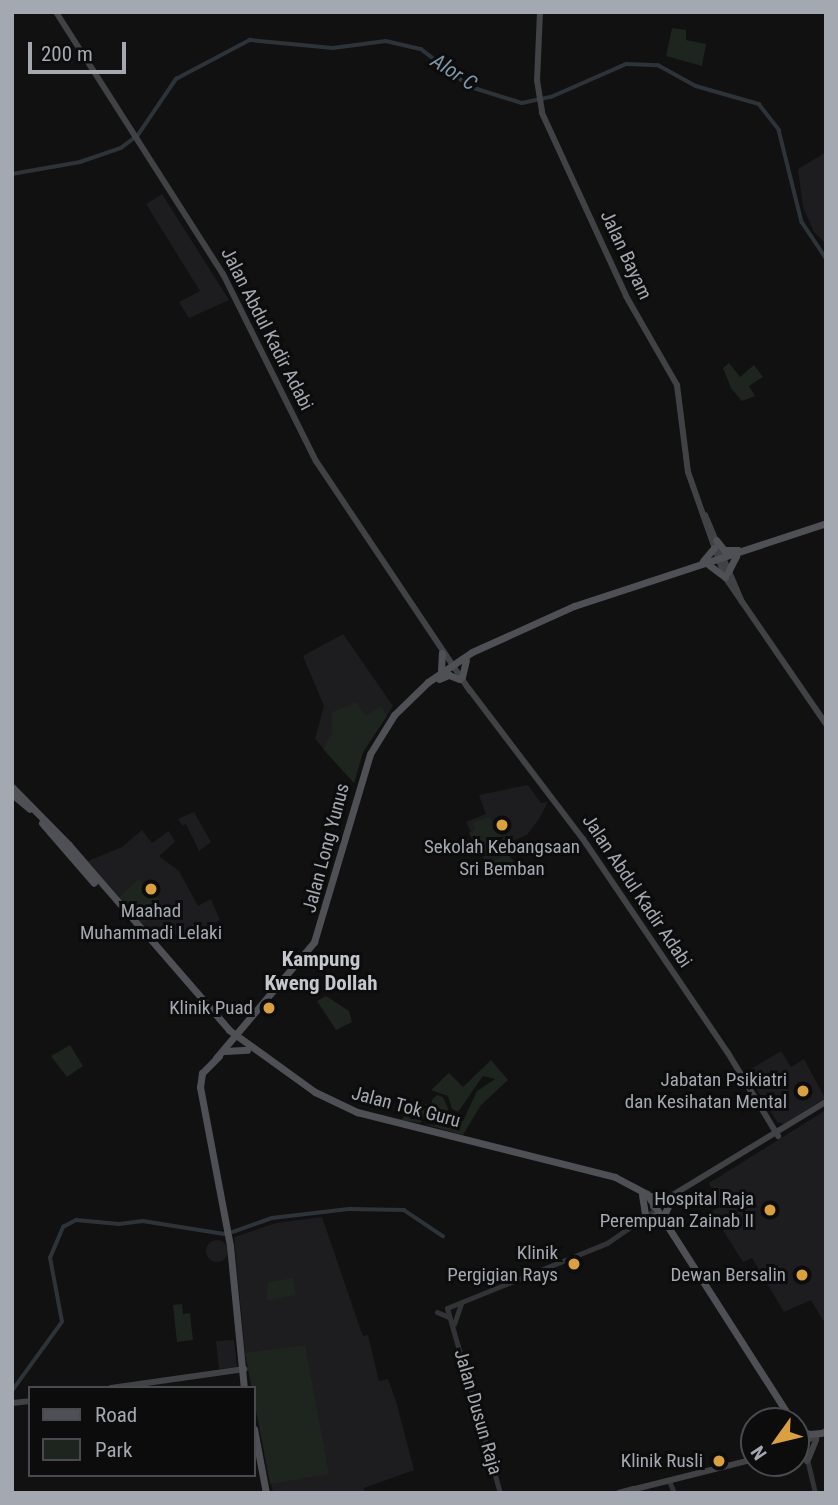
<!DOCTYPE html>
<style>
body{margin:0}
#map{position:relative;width:838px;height:1505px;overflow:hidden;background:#111112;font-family:"Roboto Condensed",sans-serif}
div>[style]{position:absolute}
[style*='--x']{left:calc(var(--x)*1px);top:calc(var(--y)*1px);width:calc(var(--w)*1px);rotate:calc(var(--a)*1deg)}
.built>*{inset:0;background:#1d1d1f}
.round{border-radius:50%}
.green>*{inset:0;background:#1e241e}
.canal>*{height:3.5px;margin:-1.75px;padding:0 1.75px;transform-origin:1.75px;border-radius:1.75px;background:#2c3339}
.tertiary>*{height:5px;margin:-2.5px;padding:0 2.5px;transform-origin:2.5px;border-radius:2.5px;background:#323336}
.secondary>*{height:6px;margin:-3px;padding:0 3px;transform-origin:3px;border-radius:3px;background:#404246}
.primary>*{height:7px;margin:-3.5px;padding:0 3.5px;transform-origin:3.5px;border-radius:3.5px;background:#4f5055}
.dots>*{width:19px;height:19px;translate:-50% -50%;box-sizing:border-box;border:4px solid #0c0c0d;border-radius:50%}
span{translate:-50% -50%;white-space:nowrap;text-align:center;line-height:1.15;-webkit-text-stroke:6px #0c0c0d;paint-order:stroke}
.street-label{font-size:19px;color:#a4a8b1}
.poi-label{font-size:19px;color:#a4a8b1}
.right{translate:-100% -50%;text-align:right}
.water-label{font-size:21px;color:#7e96a8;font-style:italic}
.neighbourhood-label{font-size:21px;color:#c4c7cd;font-weight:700}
.frame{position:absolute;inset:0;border:14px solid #a4a8b1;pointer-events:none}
.legend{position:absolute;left:28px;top:1386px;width:228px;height:91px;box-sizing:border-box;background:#0c0c0d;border:2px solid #494a4f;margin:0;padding:9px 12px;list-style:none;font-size:21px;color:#a4a8b1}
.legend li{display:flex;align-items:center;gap:14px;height:35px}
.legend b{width:35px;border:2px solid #494a4f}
.north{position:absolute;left:740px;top:1407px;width:70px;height:70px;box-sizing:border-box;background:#0c0c0d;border:2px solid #494a4f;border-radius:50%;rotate:236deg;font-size:19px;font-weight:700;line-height:28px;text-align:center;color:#a4a8b1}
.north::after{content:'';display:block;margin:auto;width:24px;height:32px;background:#d99f41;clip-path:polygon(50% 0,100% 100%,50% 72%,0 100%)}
.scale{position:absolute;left:28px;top:42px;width:98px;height:32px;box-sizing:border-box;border:4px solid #a4a8b1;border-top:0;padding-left:9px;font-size:21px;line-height:24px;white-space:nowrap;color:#a4a8b1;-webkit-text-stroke:5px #0c0c0d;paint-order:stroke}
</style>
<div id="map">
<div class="built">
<i style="clip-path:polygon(826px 152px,826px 244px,814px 232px,803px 207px,798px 169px)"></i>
<i style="clip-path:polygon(162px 194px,229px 300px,189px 318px,179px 302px,200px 291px,146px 204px)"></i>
<i style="clip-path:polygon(343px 634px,393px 706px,363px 752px,354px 783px,315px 739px,324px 706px,303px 656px)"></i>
<i style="clip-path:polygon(528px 785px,541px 803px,548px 802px,539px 819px,527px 835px,502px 846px,498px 851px,501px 857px,487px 865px,466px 822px,486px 814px,479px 795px)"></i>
<i style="clip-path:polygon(194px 812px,211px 842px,199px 851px,186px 824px,183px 826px,178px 819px)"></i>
<i style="clip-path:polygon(142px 830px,152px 843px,169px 831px,175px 842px,159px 856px,179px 871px,198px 906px,211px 899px,220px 920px,181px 943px,169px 924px,152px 935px,88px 861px,122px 847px)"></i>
<i style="clip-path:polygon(781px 1051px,791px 1067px,804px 1059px,825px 1098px,784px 1124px,777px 1122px,746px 1072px)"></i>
<i style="clip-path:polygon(826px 1110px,826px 1325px,811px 1300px,784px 1312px,752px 1258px,743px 1262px,721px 1227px,714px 1229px,707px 1213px,720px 1207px,709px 1183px)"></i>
<i style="clip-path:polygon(322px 1217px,360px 1328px,363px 1336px,368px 1335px,379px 1381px,388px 1379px,396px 1401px,414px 1470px,364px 1488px,365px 1493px,273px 1493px,245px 1353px,234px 1237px,276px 1223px)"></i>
<i class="round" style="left:206px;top:1240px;width:22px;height:22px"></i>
<i style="clip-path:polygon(234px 1340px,237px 1367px,219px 1369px,216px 1341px)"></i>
</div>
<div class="green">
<i style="clip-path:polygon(672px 28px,686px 30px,686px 40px,706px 44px,702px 66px,666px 56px)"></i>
<i style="clip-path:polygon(729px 363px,740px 377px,754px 365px,763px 377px,749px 386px,755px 396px,742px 401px,731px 388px,723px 368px)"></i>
<i style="clip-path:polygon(356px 702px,366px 716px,381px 706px,387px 716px,363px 752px,354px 783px,323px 749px,332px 733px,332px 712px)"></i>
<i style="clip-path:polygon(489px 817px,503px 839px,481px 855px,469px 833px,475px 829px,472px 823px)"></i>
<i style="clip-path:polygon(501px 846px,515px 863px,494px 875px,487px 865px,501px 857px,498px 851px)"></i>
<i style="clip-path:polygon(139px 879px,163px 905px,143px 924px,119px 897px)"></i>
<i style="clip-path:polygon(326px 996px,349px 1011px,352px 1022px,336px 1030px,317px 1001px)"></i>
<i style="clip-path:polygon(70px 1045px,83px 1066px,67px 1077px,51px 1056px)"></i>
<i style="clip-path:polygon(491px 1060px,508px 1080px,481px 1105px,463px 1135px,424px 1124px,448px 1126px,451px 1117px,463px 1121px,477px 1091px,495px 1079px,483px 1076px,458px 1112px,452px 1109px,448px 1096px,431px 1090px,449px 1073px,463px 1087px)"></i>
<i style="clip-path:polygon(437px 1095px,443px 1097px,448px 1109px,446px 1124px,435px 1121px,431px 1114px,432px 1100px)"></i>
<i style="clip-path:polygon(427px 1104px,427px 1115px,420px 1123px,401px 1120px,415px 1106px)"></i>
<i style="clip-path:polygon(293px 1278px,296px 1295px,266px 1301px,268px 1282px)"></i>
<i style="clip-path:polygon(182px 1304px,183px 1314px,190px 1313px,193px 1340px,177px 1342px,173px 1305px)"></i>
<i style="clip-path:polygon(305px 1345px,329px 1474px,270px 1484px,245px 1353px)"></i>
</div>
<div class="canal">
<i style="--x:12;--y:174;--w:69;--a:-10"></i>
<i style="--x:80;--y:162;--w:43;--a:-18.9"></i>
<i style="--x:121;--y:148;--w:21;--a:-37"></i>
<i style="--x:138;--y:135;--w:68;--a:-55.8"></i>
<i style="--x:176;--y:79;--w:84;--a:-27.8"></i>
<i style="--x:250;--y:40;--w:83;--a:5.5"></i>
<i style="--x:333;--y:48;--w:53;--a:-7.5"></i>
<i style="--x:386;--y:41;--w:36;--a:13"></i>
<i style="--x:421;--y:49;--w:63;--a:37.2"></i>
<i style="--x:471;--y:87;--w:53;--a:17.4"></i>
<i style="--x:522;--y:103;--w:30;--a:-12"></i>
<i style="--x:551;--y:97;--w:82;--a:-23.7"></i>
<i style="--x:626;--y:64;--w:32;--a:2"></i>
<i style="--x:658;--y:65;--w:43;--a:28.9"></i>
<i style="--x:696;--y:86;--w:66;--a:15.9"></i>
<i style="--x:759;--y:104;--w:33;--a:52"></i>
<i style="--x:779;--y:130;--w:95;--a:76"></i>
<i style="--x:802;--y:222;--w:43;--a:56.3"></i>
<i style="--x:233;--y:1232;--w:41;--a:-19.7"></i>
<i style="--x:272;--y:1218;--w:79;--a:-6.6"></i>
<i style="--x:350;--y:1209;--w:54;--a:1.1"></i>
<i style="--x:404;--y:1210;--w:47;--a:33.7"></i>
<i style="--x:12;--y:1391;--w:85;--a:-54.1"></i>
<i style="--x:62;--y:1322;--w:65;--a:-100.6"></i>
<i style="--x:50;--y:1258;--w:34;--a:-67"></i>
<i style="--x:63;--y:1227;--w:15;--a:-28"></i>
<i style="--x:76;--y:1220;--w:43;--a:5.3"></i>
<i style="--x:119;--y:1224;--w:24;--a:-7"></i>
<i style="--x:143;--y:1221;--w:82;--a:9.1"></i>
</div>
<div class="tertiary">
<i style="--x:437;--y:1312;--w:13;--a:23"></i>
<i style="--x:454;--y:1324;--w:21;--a:-71"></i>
<i style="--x:804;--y:1446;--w:48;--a:76.8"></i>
<i style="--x:669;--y:1481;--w:13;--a:67"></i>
<i style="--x:500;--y:1493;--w:192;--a:-106"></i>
<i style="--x:447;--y:1308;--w:173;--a:-22.1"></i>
<i style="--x:607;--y:1243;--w:58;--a:-34.5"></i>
</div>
<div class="secondary">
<i style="--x:56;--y:12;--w:311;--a:57.5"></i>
<i style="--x:223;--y:274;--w:209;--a:63.6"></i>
<i style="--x:316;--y:461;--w:277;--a:56.2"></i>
<i style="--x:540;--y:12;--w:68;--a:92.5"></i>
<i style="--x:537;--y:80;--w:33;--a:81"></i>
<i style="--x:542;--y:113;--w:201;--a:65.3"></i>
<i style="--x:626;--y:296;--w:103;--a:60.2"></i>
<i style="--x:677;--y:385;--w:88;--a:82.8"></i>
<i style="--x:688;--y:472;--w:111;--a:70.6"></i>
<i style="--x:725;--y:577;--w:178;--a:55.5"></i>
<i style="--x:705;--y:515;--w:95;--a:67"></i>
<i style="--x:469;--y:689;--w:188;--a:52.8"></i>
<i style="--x:583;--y:839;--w:258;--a:55.9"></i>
<i style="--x:728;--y:1053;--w:97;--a:58.9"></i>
<i style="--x:653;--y:1207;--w:202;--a:-31.3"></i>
<i style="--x:111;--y:1388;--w:135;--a:-8.1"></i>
<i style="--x:12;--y:1403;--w:18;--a:-6"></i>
<i style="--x:796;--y:1446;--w:34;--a:-27"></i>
<i style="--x:796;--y:1452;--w:14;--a:39"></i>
<i style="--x:808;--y:1460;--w:22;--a:-68"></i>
<i style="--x:635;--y:1489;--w:123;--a:-14.1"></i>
<i style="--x:619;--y:1493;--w:15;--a:-16"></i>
</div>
<div class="primary">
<i style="--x:716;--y:540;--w:13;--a:51"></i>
<i style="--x:724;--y:550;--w:14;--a:0"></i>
<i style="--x:703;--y:561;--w:17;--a:-50"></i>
<i style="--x:709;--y:565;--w:20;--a:37"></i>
<i style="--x:728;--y:572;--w:18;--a:-63"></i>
<i style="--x:441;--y:670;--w:17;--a:-87"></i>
<i style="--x:462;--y:677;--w:17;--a:-77"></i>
<i style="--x:439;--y:679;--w:11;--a:-22"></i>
<i style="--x:449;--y:675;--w:11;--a:22"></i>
<i style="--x:12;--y:787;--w:81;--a:45.5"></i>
<i style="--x:69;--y:845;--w:245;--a:49.1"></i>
<i style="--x:229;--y:1030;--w:106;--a:35.8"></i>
<i style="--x:315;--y:1092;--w:47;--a:25.5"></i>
<i style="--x:357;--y:1112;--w:266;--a:14.1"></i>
<i style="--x:615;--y:1177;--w:36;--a:28"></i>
<i style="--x:647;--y:1194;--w:269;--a:57.4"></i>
<i style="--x:12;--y:794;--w:23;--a:40"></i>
<i style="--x:42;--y:823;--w:79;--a:49.1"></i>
<i style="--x:225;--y:1051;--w:22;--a:-3"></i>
<i style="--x:219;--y:1056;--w:24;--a:135"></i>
<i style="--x:202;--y:1073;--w:14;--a:98"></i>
<i style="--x:200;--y:1087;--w:162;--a:79.3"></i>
<i style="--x:230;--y:1246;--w:143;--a:84.4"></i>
<i style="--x:216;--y:1058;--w:152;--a:-49.8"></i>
<i style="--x:314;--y:942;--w:196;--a:-73.4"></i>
<i style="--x:370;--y:754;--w:46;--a:-58.4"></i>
<i style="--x:394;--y:715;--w:47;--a:-44.1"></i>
<i style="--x:428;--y:682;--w:53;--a:-34.3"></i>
<i style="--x:472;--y:652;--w:112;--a:-24.3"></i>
<i style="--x:574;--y:606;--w:265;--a:-18.2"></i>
<i style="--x:642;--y:1195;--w:19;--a:81"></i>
<i style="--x:651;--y:1196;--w:13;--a:13"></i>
<i style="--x:664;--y:1215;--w:19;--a:-65"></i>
<i style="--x:644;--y:1219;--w:10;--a:-17"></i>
<i style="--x:654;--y:1216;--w:9;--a:32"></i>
<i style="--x:796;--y:1428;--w:14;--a:25"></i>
<i style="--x:809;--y:1434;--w:12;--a:-5"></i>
<i style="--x:254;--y:1429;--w:65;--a:79.4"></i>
<i style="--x:798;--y:1431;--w:16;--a:68"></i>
</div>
<div class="dots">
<i style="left:502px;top:825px;background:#d99f41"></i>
<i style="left:151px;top:889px;background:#d99f41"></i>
<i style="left:269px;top:1008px;background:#d99f41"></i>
<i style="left:803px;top:1091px;background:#d99f41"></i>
<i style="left:770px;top:1210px;background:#d99f41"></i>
<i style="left:574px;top:1264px;background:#d99f41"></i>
<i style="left:802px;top:1275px;background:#d99f41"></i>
<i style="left:719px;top:1461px;background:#d99f41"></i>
</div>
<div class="street-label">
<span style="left:626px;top:255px;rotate:65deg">Jalan Bayam</span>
<span style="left:267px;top:329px;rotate:63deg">Jalan Abdul Kadir Adabi</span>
<span style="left:326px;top:848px;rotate:-75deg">Jalan Long Yunus</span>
<span style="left:637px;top:891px;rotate:56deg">Jalan Abdul Kadir Adabi</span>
<span style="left:406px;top:1107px;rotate:15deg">Jalan Tok Guru</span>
<span style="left:478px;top:1412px;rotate:74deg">Jalan Dusun Raja</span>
</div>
<div class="poi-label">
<span style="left:502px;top:858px">Sekolah Kebangsaan<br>Sri Bemban</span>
<span style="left:151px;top:922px">Maahad<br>Muhammadi Lelaki</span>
<span class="right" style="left:253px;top:1008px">Klinik Puad</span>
<span class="right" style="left:787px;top:1091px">Jabatan Psikiatri<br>dan Kesihatan Mental</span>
<span class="right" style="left:754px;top:1210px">Hospital Raja<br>Perempuan Zainab II</span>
<span class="right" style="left:558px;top:1264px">Klinik<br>Pergigian Rays</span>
<span class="right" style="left:786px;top:1275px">Dewan Bersalin</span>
<span class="right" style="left:703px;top:1461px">Klinik Rusli</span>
</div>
<div class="water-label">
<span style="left:454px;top:72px;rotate:33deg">Alor C</span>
</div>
<div class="neighbourhood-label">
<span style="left:321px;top:971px">Kampung<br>Kweng Dollah</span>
</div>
<div class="frame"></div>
<ul class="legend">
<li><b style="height:9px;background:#4f5055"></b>Road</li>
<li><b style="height:19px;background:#1e241e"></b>Park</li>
</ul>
<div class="north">N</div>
<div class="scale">200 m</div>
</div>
